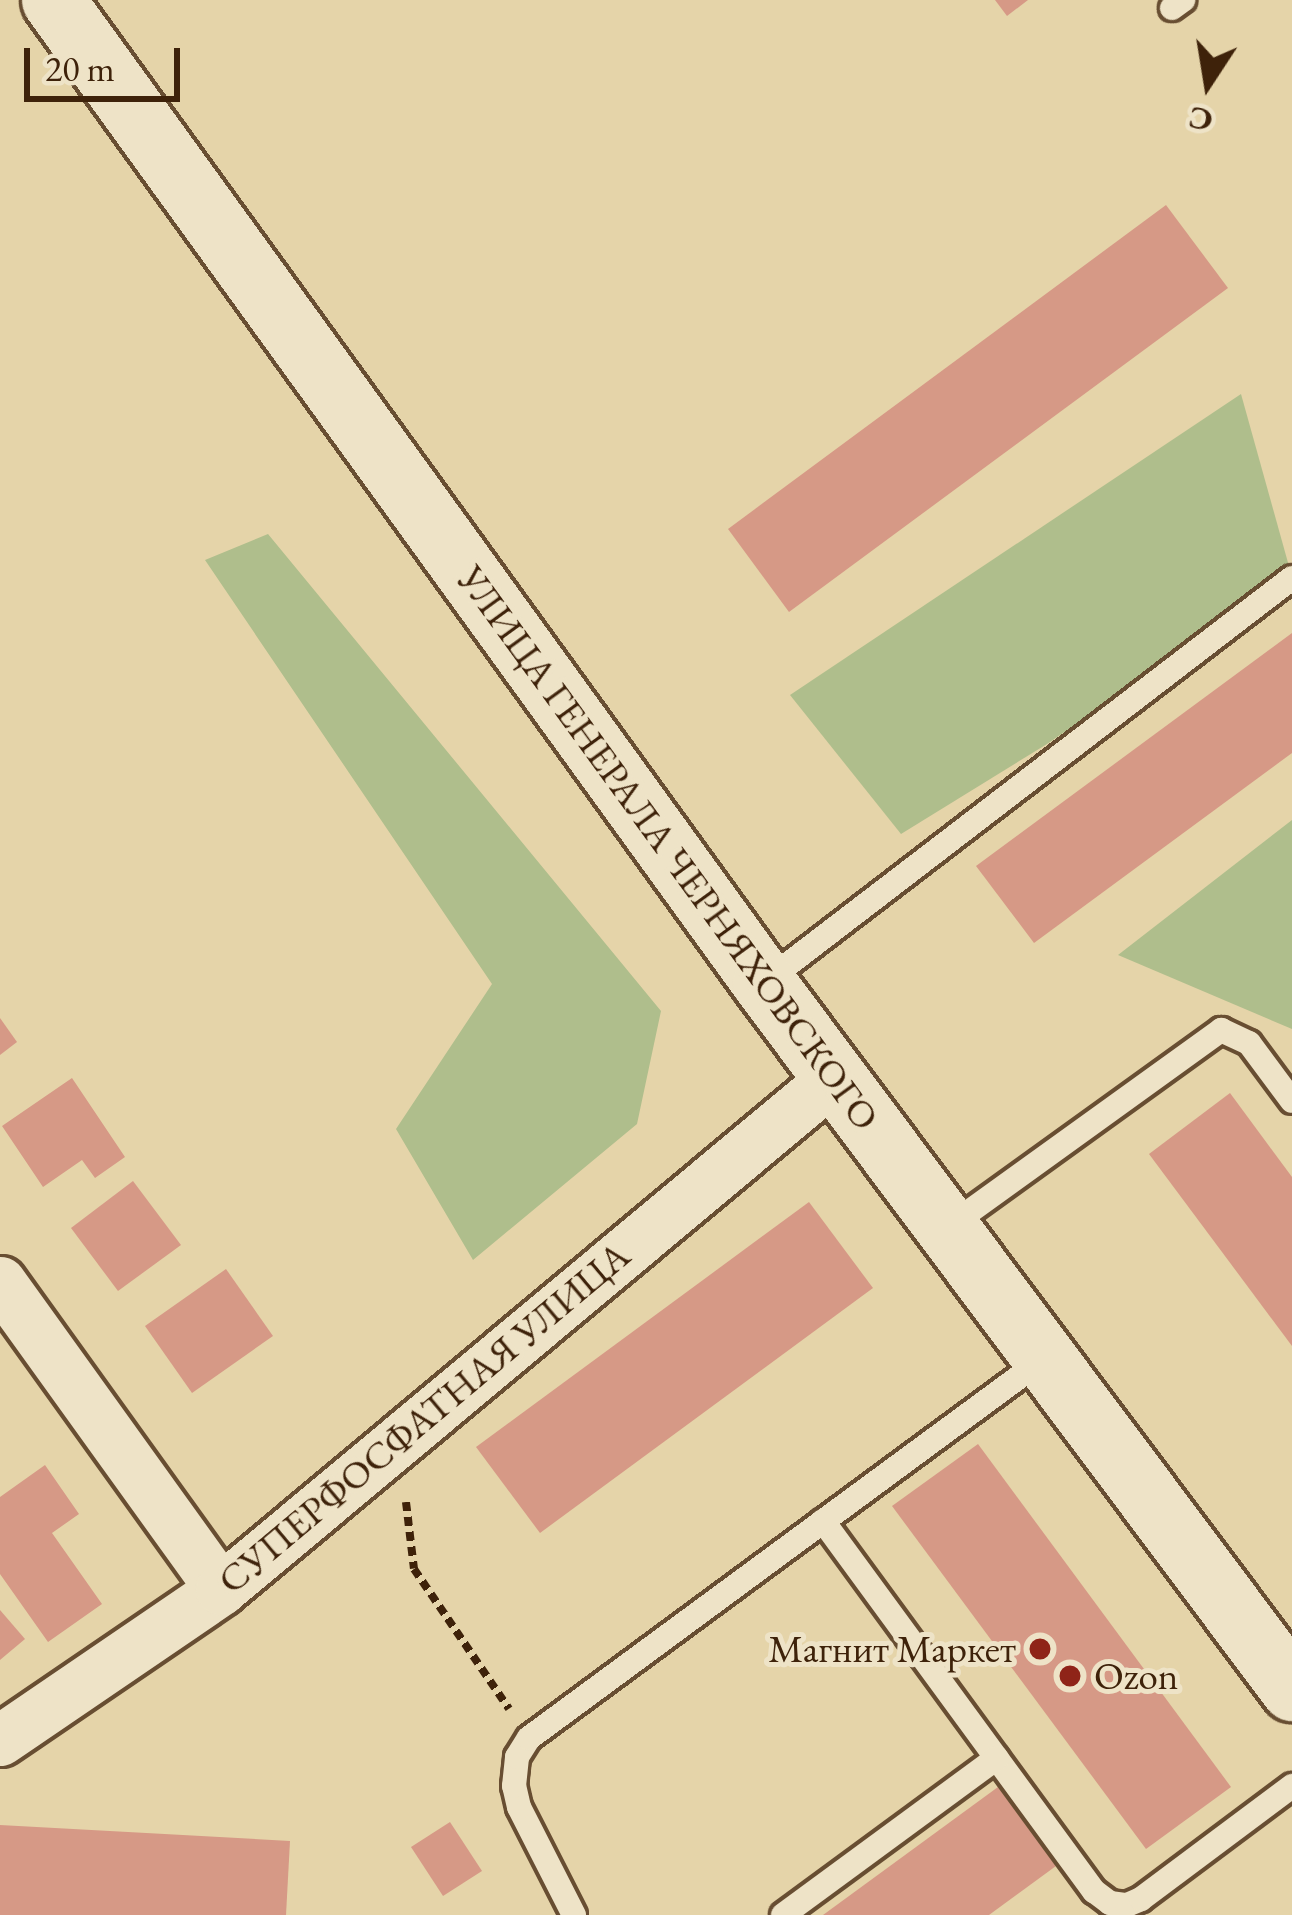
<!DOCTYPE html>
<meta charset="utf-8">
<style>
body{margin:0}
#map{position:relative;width:1292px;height:1915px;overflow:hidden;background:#e5d4a9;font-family:"EB Garamond",serif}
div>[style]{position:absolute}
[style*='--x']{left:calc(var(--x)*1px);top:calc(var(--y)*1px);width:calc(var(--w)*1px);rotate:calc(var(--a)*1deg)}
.green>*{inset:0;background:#afbe8c}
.building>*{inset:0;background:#d69986}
.path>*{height:8px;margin-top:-4px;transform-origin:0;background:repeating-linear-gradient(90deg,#3e220a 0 9px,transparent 0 15px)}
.roads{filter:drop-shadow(3px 0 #684e32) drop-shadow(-3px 0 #684e32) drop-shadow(0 3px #684e32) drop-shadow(0 -3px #684e32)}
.service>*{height:24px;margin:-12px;padding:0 12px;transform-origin:12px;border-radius:12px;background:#eee3c7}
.minor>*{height:51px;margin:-25.5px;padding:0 25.5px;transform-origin:25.5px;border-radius:25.5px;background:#eee3c7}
.tertiary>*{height:63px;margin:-31.5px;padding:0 31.5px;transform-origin:31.5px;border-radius:31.5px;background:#eee3c7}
.dots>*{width:33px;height:33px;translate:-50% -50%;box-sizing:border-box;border:6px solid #eee3c7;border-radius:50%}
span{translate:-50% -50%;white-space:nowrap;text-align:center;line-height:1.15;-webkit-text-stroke:10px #eee3c7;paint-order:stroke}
.street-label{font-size:39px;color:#3e220a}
.poi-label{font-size:39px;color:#3e220a}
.right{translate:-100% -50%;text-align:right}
.left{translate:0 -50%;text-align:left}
.north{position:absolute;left:1148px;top:24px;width:120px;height:120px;-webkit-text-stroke:9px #eee3c7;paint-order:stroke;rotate:192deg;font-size:33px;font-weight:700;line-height:48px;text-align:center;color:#3e220a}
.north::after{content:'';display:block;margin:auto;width:42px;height:54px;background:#3e220a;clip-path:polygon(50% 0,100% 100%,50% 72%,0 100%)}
.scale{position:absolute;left:24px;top:48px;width:156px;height:54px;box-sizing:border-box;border:6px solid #3e220a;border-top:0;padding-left:15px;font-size:36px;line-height:42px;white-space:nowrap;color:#3e220a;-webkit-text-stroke:9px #eee3c7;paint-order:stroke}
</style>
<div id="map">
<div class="green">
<i style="clip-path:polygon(1241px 394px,1292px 577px,1047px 744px,901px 834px,790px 695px)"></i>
<i style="clip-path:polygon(268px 534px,661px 1011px,637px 1124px,473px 1260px,396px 1129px,492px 984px,205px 560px)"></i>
<i style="clip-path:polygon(1292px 820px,1292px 1029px,1118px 955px)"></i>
</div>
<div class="building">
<i style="clip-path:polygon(995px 0,1028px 0,1007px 16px)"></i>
<i style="clip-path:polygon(1166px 205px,1228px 288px,789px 612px,728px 529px)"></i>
<i style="clip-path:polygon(1292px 633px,1292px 753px,1034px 943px,976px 866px)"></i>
<i style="clip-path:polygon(0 1018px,17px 1042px,0 1055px)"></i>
<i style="clip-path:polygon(72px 1078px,125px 1157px,95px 1178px,82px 1160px,43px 1187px,2px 1126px)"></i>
<i style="clip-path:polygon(1230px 1093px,1292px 1177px,1292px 1346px,1149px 1154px)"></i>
<i style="clip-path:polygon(133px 1181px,181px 1245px,118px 1291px,71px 1228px)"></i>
<i style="clip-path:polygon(809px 1202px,873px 1288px,540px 1533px,476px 1447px)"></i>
<i style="clip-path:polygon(226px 1269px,273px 1336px,192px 1393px,145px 1326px)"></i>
<i style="clip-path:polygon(978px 1444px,1231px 1787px,1146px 1849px,892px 1506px)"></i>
<i style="clip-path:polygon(45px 1465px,79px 1514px,52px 1533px,102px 1604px,48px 1642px,0 1574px,0 1497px)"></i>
<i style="clip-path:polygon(0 1610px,25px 1639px,0 1660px)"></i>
<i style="clip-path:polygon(998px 1787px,1056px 1866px,989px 1915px,823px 1915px)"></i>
<i style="clip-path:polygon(450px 1822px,482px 1871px,443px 1896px,411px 1847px)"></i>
<i style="clip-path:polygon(0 1825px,290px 1841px,286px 1915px,0 1915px)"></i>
</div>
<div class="path">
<i style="--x:406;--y:1502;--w:67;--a:83.2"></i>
<i style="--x:414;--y:1569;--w:169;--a:55.8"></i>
</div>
<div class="roads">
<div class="service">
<i style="--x:1172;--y:8;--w:14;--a:-36"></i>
<i style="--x:765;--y:982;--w:664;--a:-37.47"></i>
<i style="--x:948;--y:1227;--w:337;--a:-35.8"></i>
<i style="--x:1221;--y:1030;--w:31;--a:25"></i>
<i style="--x:1249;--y:1043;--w:72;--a:53.4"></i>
<i style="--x:823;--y:1521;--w:459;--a:53.8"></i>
<i style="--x:1094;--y:1891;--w:20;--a:37"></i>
<i style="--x:1110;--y:1903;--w:17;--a:7"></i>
<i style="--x:1127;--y:1905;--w:15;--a:-23"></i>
<i style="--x:1141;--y:1899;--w:189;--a:-36.8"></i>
<i style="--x:574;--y:1915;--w:121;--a:-117"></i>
<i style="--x:519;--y:1807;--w:22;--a:-103"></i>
<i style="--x:514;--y:1786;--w:29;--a:-84"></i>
<i style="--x:517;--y:1757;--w:22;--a:-58"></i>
<i style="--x:529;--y:1738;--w:637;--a:-36.38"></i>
<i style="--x:783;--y:1915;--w:265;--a:-36.3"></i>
</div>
<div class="minor">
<i style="--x:0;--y:1282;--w:378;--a:54.3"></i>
<i style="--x:0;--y:1740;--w:268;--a:-34.3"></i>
<i style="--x:221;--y:1589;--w:797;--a:-39.86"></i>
</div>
<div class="tertiary">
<i style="--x:53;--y:0;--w:1213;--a:54.12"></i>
<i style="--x:764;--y:983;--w:882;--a:53.21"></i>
</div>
</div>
<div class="dots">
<i style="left:1040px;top:1649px;background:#8f2418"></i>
<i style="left:1070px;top:1676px;background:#8f2418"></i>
</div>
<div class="street-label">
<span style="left:668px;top:848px;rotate:54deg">УЛИЦА ГЕНЕРАЛА ЧЕРНЯХОВСКОГО</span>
<span style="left:424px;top:1418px;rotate:-40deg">СУПЕРФОСФАТНАЯ УЛИЦА</span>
</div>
<div class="poi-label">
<span class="right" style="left:1016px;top:1649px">Магнит Маркет</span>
<span class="left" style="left:1094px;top:1676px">Ozon</span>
</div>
<div class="north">С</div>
<div class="scale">20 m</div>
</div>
